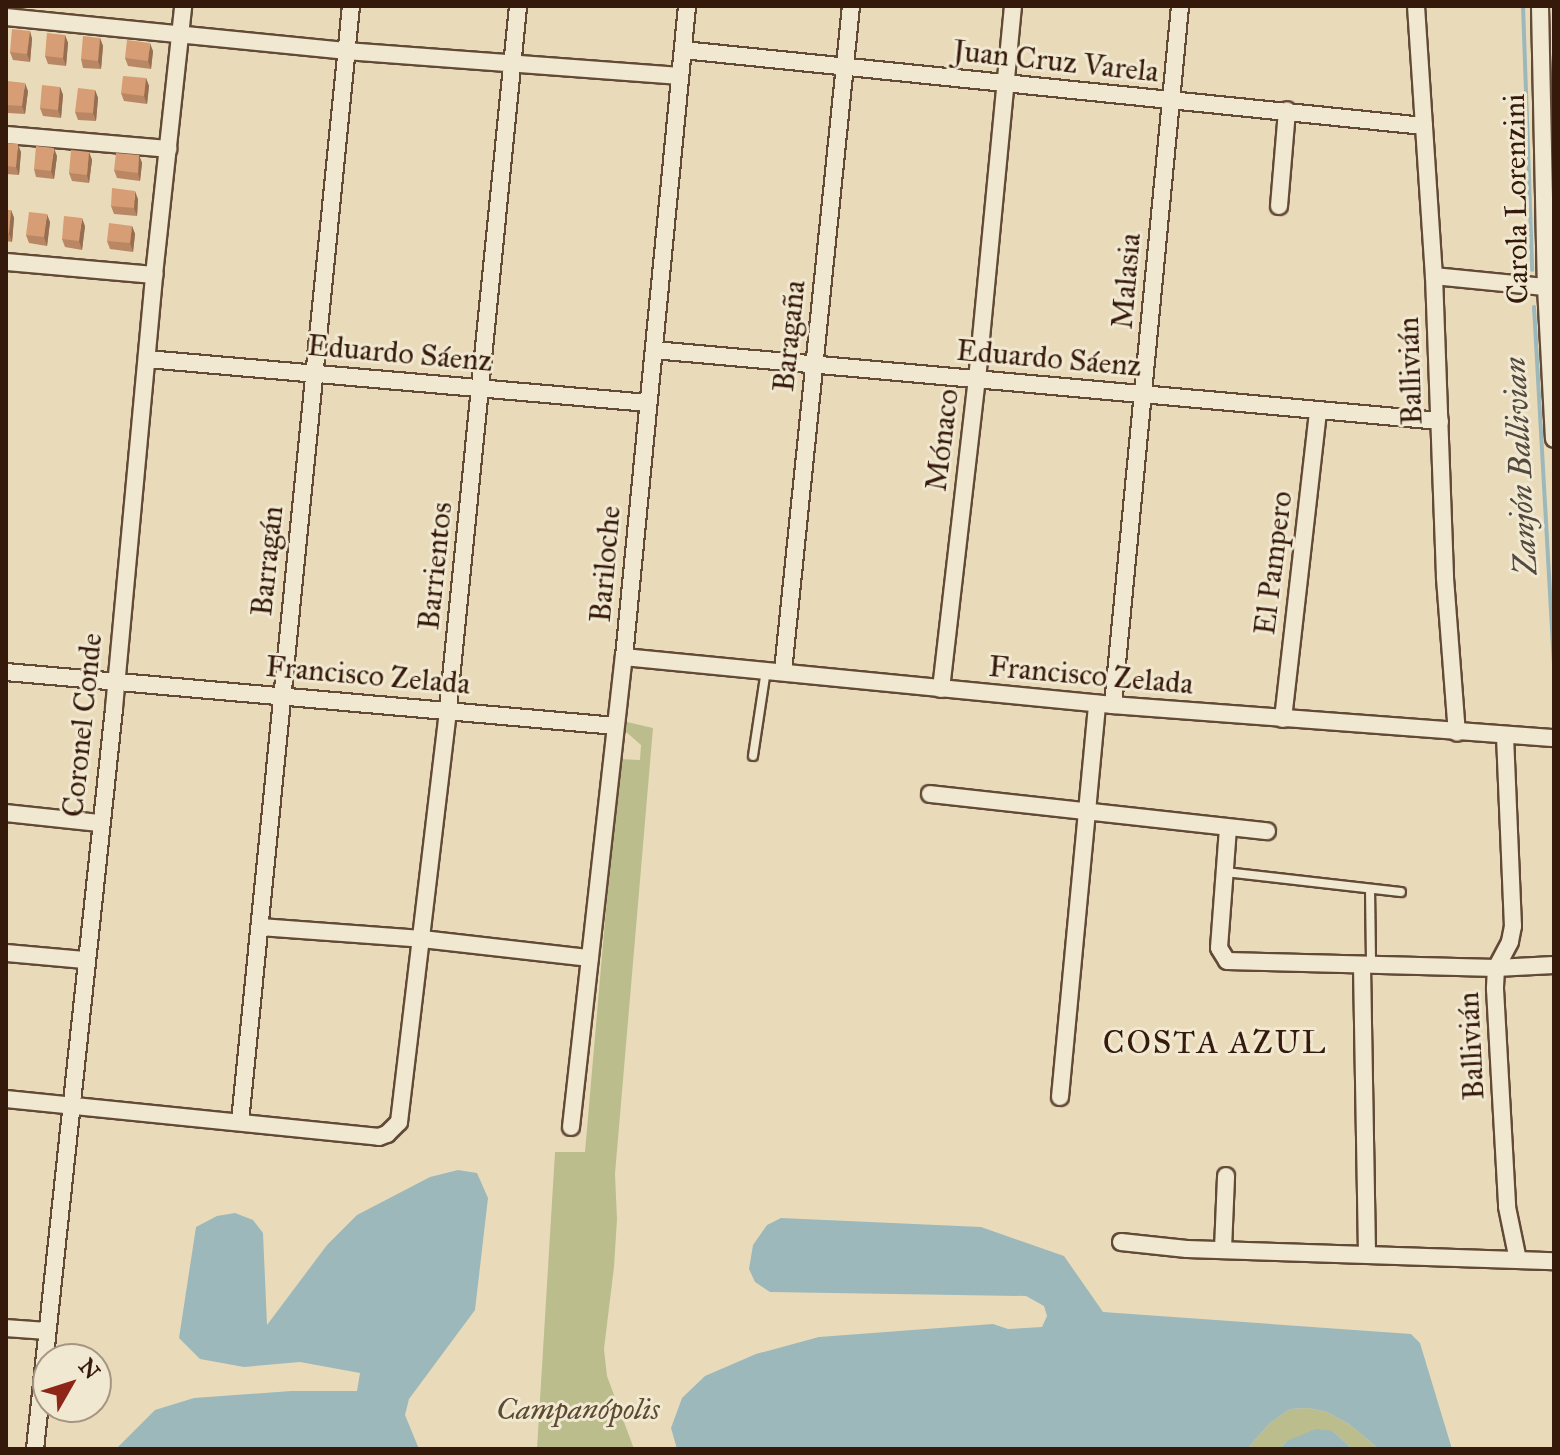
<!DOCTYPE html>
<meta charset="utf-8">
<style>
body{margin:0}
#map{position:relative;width:1560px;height:1455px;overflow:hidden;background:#e9dbba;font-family:"IM FELL Great Primer",serif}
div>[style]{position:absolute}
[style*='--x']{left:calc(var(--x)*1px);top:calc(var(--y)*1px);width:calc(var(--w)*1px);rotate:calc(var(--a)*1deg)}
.green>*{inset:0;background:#bbbe8c}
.water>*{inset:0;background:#9cb8bb}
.stream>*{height:4px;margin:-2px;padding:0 2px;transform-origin:2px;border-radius:2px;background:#9cb8bb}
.roads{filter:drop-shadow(2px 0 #624a36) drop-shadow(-2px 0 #624a36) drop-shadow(0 2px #624a36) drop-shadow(0 -2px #624a36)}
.service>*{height:8px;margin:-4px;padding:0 4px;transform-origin:4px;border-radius:4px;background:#f1e8d2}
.minor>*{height:16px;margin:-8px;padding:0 8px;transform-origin:8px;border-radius:8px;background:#f1e8d2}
.wall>*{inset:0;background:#b98764}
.shaded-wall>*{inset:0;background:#966e51}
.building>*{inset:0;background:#d79d74}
span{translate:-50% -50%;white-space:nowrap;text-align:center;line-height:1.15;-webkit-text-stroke:6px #f1e8d2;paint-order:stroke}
.street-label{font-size:30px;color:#35190a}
.park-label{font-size:30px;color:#5d4b31;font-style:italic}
.water-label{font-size:32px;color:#54493f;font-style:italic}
.neighbourhood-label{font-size:32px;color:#35190a;letter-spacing:2px}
.frame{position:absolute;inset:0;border:8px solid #35190a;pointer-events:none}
.north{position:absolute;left:32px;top:1343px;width:80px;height:80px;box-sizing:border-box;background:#f1e8d2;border:2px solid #a69582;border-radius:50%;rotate:51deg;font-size:22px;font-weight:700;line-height:32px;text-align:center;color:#35190a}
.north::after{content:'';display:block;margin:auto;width:28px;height:36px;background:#8f2418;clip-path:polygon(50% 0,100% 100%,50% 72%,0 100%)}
</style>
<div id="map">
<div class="green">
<i style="clip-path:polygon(627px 722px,653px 728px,615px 1174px,617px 1219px,614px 1267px,604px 1349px,607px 1376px,634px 1449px,537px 1449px,555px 1152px,585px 1152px,619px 759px,640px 760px,641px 745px,625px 731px)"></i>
<i style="clip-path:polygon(1308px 1408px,1327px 1412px,1349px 1424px,1379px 1449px,1352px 1449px,1333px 1431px,1287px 1441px,1280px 1449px,1247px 1449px,1270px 1423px,1290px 1409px)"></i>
</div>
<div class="water">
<i style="clip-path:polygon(458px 1170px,477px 1173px,488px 1198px,475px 1310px,409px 1399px,405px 1415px,419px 1449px,116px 1449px,155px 1410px,194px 1398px,291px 1391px,357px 1391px,360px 1373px,300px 1362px,244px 1367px,200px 1359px,179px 1338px,196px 1227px,217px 1216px,235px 1213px,253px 1220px,263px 1233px,267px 1325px,327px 1245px,357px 1215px,430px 1177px)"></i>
<i style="clip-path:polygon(781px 1218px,981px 1227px,1064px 1256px,1103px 1312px,1411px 1334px,1420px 1343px,1452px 1449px,1379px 1449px,1349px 1424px,1327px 1412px,1308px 1408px,1290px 1409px,1270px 1423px,1247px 1449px,677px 1449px,671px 1428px,682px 1398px,705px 1376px,756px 1354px,819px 1337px,993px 1324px,1008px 1329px,1042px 1327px,1047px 1316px,1044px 1306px,1026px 1296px,770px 1292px,755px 1282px,749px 1269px,753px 1245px,767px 1225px)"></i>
<i style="clip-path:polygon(1316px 1429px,1333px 1431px,1352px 1449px,1280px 1449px,1287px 1441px)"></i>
</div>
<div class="stream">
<i style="--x:1523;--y:6;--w:264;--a:88"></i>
<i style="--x:1534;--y:307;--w:364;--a:86.8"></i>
</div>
<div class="roads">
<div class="service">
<i style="--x:753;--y:756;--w:87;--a:-81.4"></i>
<i style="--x:1225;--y:872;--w:177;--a:6.5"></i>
<i style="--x:1370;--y:889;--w:76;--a:89.2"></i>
</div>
<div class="minor">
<i style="--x:1416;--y:6;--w:271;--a:86.2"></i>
<i style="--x:1434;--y:276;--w:302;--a:87.9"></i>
<i style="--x:1445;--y:578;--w:155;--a:85.6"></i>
<i style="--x:1540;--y:6;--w:281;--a:88.8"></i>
<i style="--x:1546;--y:287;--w:152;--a:87"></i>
<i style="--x:6;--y:17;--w:343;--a:5.7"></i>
<i style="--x:347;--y:51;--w:333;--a:4.3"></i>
<i style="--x:683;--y:50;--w:745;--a:5.86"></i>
<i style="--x:6;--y:135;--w:163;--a:4.9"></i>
<i style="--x:1279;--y:206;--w:96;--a:-85.2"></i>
<i style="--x:6;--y:262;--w:149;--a:5"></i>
<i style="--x:1434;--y:276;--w:121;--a:5.7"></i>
<i style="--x:654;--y:350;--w:789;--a:5.16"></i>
<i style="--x:147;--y:359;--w:503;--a:5.02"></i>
<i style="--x:624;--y:657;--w:491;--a:5.6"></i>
<i style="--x:1113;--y:705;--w:442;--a:4.3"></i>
<i style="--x:783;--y:671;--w:668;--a:-84.16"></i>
<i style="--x:6;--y:672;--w:612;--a:5.06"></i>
<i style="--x:941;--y:689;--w:311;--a:-83.4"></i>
<i style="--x:977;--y:380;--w:376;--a:-84.5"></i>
<i style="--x:1113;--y:705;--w:702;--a:-84.52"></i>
<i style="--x:1283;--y:719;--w:309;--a:-83.5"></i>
<i style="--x:1505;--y:736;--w:190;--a:87.6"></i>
<i style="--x:1513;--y:926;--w:16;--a:101"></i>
<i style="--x:1510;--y:942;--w:30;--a:118"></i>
<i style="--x:1496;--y:968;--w:21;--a:93"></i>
<i style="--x:1495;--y:989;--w:218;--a:86.8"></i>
<i style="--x:1507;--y:1207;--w:54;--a:78.3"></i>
<i style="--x:930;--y:794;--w:339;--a:6.3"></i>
<i style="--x:6;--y:813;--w:95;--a:6.1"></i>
<i style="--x:1228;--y:828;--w:120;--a:94.3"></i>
<i style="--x:1219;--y:948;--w:15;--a:58"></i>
<i style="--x:1227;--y:961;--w:269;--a:1.5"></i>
<i style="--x:1496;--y:968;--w:58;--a:-3"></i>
<i style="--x:260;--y:927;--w:162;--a:4.2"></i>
<i style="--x:422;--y:939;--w:169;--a:6.5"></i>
<i style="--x:6;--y:953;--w:79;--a:5.1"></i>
<i style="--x:1362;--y:966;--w:288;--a:89"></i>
<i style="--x:1060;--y:1097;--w:395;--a:-84.6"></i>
<i style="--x:6;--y:1099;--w:375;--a:5.8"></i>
<i style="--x:379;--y:1137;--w:9;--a:-21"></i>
<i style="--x:387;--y:1134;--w:17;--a:-45"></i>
<i style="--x:399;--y:1122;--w:416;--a:-83.2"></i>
<i style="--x:448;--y:709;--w:706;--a:-84.31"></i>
<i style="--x:240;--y:1122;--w:1122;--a:-84.32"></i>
<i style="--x:571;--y:1127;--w:473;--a:-83.6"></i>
<i style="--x:624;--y:657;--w:654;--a:-84.47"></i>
<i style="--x:1121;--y:1242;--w:66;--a:6.1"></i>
<i style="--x:1187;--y:1249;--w:367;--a:1.9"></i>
<i style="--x:1223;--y:1249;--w:73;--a:-87.6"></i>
<i style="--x:6;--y:1328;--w:40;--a:4.3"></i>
<i style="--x:35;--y:1449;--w:745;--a:-83.91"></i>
<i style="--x:114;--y:708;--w:435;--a:-84.7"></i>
<i style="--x:154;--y:275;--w:271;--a:-83.8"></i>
</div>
</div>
<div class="wall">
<i style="clip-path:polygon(30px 31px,32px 39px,30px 62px,13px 60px,10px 52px)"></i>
<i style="clip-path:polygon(65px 35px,68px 43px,66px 66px,48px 64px,45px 56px)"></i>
<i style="clip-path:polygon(100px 38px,103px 46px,101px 69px,83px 68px,81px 59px)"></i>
<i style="clip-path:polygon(153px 51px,151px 69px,128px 66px,125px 58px)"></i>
<i style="clip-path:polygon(146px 78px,149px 86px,147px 104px,124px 101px,121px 93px)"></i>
<i style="clip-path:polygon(60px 87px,63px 95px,61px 118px,43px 116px,40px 108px)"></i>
<i style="clip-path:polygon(95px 90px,98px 98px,96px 121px,78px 120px,75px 112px)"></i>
<i style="clip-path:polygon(6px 91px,28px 91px,25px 114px,8px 113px,6px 108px)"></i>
<i style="clip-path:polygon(6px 143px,21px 152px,19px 175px,6px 174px)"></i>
<i style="clip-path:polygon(89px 152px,92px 160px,89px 183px,72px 181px,69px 173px)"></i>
<i style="clip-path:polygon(139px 155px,142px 163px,140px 181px,117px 178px,114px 170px)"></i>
<i style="clip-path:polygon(57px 156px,54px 179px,36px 177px,34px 169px)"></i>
<i style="clip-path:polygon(138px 199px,137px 216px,114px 214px,111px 206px)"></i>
<i style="clip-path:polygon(6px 210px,11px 210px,14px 218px,12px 242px,6px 241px)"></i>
<i style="clip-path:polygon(50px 222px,47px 246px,29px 243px,26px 235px)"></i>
<i style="clip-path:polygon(85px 226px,82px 250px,65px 247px,62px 239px)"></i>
<i style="clip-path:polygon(132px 226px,135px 234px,133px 252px,110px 249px,107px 241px)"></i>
</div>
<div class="shaded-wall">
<i style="clip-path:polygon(30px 31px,32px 39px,30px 62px,27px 54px)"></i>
<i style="clip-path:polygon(65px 35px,68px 43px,66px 66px,63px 58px)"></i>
<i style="clip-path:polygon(100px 38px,103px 46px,101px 69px,98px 61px)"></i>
<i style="clip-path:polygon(150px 43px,153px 51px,151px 69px,148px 61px)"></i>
<i style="clip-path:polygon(146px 78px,149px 86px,147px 104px,144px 96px)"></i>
<i style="clip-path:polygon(25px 83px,28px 91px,25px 114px,22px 106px)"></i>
<i style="clip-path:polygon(60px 87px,63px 95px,61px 118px,58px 110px)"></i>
<i style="clip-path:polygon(95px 90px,98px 98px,96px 121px,93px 113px)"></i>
<i style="clip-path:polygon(18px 144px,21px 152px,19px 175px,16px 167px)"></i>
<i style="clip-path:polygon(54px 148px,57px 156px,54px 179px,51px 171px)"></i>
<i style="clip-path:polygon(89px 152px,92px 160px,89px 183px,87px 175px)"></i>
<i style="clip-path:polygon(139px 155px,142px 163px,140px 181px,138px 173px)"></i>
<i style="clip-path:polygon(135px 191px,138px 199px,137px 216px,134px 208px)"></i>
<i style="clip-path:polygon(11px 210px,14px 218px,12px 242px,9px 233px)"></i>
<i style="clip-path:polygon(47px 214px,50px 222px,47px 246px,44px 237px)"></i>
<i style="clip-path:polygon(82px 218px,85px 226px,82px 250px,79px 241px)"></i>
<i style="clip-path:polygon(132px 226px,135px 234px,133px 252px,130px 243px)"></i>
</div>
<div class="building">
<i style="clip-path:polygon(12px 29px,30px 31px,27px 54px,10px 52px)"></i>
<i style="clip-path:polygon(47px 33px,65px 35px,63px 58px,45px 56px)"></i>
<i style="clip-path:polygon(83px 36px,100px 38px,98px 61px,81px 59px)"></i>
<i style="clip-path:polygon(127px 40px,150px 43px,148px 61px,125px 58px)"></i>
<i style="clip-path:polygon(123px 76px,146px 78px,144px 96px,121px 93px)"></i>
<i style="clip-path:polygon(7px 81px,25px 83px,22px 106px,6px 105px)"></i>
<i style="clip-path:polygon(42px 85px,60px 87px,58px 110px,40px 108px)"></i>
<i style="clip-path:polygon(78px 88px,95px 90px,93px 113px,75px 112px)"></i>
<i style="clip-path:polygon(6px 143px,18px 144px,16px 167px,6px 166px)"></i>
<i style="clip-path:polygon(36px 146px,54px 148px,51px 171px,34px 169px)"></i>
<i style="clip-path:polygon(71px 150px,89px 152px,87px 175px,69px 173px)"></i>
<i style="clip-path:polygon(116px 153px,139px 155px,138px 173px,114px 170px)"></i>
<i style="clip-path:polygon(112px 188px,135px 191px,134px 208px,111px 206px)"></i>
<i style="clip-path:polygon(6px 210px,11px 210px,9px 233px,6px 233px)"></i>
<i style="clip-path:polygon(29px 212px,47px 214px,44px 237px,26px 235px)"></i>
<i style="clip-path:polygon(64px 216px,82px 218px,79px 241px,62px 239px)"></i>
<i style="clip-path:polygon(109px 223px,132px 226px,130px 243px,107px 241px)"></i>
</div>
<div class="street-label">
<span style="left:1056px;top:61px;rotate:6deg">Juan Cruz Varela</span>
<span style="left:1516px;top:199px;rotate:-91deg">Carola Lorenzini</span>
<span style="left:1126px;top:281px;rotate:-85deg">Malasia</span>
<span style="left:789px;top:336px;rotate:-84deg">Baragaña</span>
<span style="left:400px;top:353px;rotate:5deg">Eduardo Sáenz</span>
<span style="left:1049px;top:358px;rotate:5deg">Eduardo Sáenz</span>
<span style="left:1410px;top:371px;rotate:-92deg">Ballivián</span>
<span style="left:942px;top:440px;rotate:-83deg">Mónaco</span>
<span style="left:267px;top:561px;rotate:-84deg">Barragán</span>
<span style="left:1273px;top:563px;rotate:-83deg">El Pampero</span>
<span style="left:605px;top:564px;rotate:-85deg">Bariloche</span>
<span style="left:435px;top:566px;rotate:-84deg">Barrientos</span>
<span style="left:368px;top:675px;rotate:5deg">Francisco Zelada</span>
<span style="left:1091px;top:675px;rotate:5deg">Francisco Zelada</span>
<span style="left:82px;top:725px;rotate:-84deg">Coronel Conde</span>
<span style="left:1471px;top:1046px;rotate:-93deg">Ballivián</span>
</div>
<div class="park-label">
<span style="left:578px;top:1409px">Campanópolis</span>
</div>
<div class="water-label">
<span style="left:1521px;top:466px;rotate:-93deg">Zanjón Ballivian</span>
</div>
<div class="neighbourhood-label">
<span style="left:1215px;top:1043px">COSTA AZUL</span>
</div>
<div class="frame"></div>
<div class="north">N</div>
</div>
